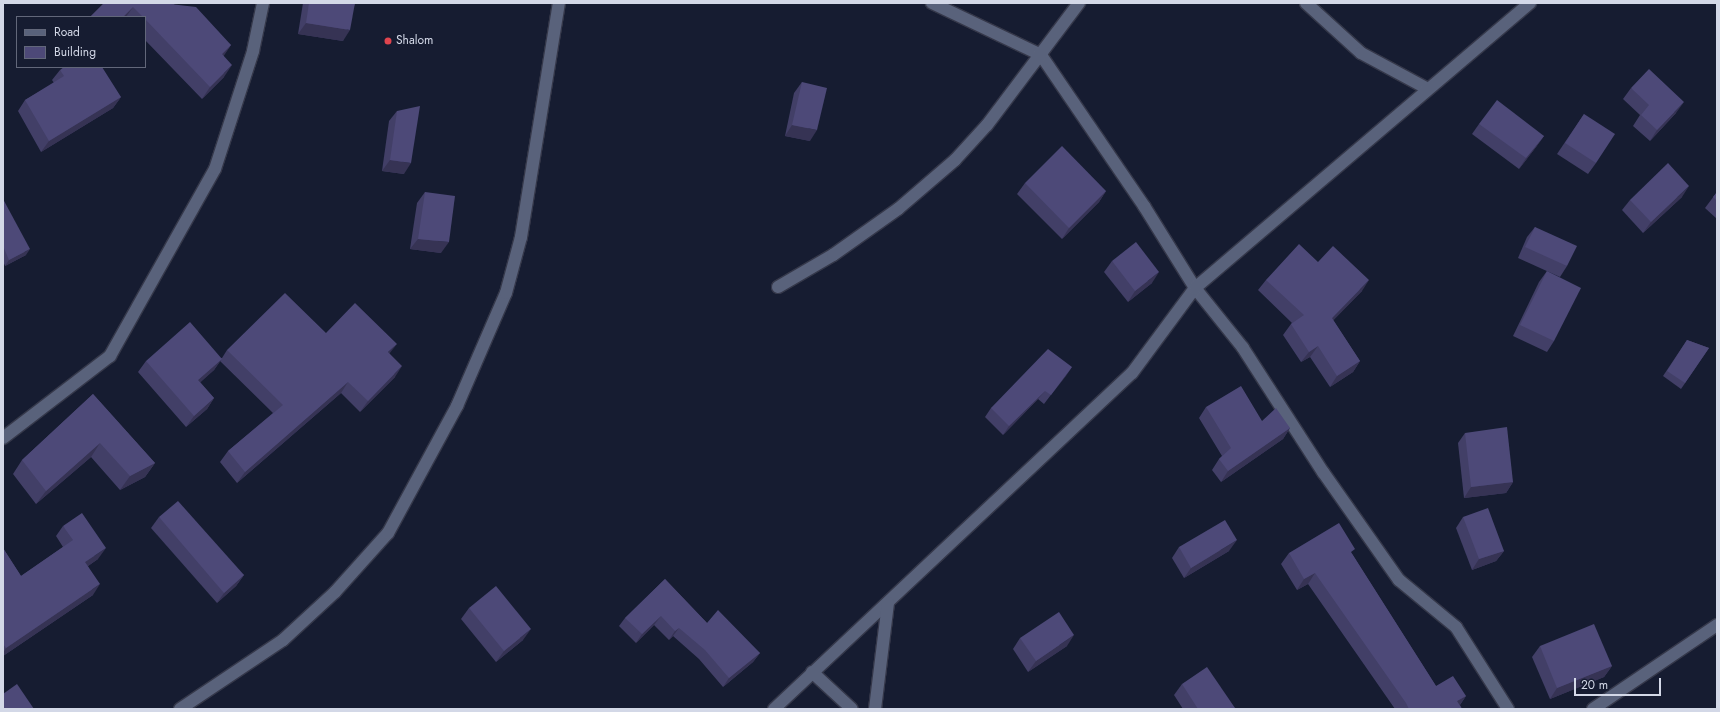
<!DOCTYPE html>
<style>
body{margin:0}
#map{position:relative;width:1720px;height:712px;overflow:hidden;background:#161c31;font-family:Jost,sans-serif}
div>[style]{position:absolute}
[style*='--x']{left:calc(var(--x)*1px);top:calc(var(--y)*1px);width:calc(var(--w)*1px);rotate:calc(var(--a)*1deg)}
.roads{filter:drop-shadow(1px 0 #35384a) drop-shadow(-1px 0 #35384a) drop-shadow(0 1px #35384a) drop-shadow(0 -1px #35384a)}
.minor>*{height:12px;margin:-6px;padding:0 6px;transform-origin:6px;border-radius:6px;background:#59627b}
.wall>*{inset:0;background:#423f67}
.shaded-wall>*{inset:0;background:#363354}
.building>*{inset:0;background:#4d4978}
.dots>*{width:11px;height:11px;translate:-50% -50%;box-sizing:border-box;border:2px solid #161c31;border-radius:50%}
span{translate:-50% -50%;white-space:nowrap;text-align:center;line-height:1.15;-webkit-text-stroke:3.5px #161c31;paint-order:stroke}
.poi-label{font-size:12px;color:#d3d8e7}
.left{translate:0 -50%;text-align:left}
.frame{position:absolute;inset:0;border:4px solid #d3d8e7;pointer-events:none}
.legend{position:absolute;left:16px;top:16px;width:130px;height:52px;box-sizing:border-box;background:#161c31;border:1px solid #62677a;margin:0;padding:5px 7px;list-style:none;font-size:12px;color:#d3d8e7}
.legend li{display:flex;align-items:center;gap:8px;height:20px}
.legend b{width:20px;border:1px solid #62677a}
.scale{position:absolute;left:1574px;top:678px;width:87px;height:18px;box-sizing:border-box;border:2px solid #d3d8e7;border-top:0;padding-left:5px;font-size:12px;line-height:14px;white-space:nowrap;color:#d3d8e7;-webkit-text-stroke:3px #161c31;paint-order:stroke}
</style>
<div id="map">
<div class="roads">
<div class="minor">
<i style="--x:932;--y:3;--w:121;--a:25.5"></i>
<i style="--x:1041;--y:55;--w:183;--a:55.7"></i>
<i style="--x:1144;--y:206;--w:97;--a:58.1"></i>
<i style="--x:1195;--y:288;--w:77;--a:51.3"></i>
<i style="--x:1243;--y:348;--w:148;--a:57.2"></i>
<i style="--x:1323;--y:472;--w:132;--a:54.9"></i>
<i style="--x:1399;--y:580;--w:74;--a:39.5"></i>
<i style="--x:1456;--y:627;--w:97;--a:57.6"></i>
<i style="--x:1306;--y:3;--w:74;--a:42.3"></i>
<i style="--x:1361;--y:53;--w:74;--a:28.3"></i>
<i style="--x:778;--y:287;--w:64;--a:-30.2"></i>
<i style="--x:833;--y:255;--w:80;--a:-35.3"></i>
<i style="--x:898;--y:209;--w:75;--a:-40.7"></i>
<i style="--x:955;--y:160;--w:47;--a:-47.6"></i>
<i style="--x:987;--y:125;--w:153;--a:-53"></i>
<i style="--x:3;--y:438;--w:135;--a:-37.5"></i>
<i style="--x:110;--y:356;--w:214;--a:-60.7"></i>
<i style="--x:215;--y:169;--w:124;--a:-72.1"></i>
<i style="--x:253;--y:51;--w:49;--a:-78.2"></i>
<i style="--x:812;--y:672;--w:54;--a:42.8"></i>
<i style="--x:180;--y:709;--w:124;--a:-33.8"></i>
<i style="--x:283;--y:640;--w:71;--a:-42.7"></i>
<i style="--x:335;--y:592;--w:79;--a:-48.1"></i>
<i style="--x:388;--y:533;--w:145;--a:-61.5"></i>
<i style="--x:457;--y:406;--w:123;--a:-66.6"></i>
<i style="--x:506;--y:293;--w:58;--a:-75"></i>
<i style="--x:521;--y:237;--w:237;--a:-80.8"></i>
<i style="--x:774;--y:709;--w:491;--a:-43.2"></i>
<i style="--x:1132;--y:373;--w:106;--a:-53.5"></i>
<i style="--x:1195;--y:288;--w:440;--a:-40.4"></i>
<i style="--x:875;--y:709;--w:107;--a:-83"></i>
<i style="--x:1593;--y:709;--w:150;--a:-34.1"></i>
</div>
</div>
<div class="wall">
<i style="clip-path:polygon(104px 3px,175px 3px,174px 5px,231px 45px,223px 56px,224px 77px,202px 99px,145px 40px,145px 17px,90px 17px)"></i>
<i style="clip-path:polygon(303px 3px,355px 3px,343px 41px,298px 34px)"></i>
<i style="clip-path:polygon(60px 70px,121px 97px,113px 108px,41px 152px,18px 111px,25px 100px,54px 83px,52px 80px)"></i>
<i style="clip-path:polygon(802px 82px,810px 141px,785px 136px,794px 93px)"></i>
<i style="clip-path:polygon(1631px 88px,1676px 113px,1650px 141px,1633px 126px,1640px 115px,1623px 99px)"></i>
<i style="clip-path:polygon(397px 111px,404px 174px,382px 171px,389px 121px)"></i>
<i style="clip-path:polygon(1584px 114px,1596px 163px,1588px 174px,1557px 154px)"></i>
<i style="clip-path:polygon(1479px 124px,1544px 136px,1536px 147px,1519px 169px,1472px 134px)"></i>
<i style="clip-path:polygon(1025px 183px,1106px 191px,1099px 202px,1062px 239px,1017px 194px)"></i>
<i style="clip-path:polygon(425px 192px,441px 253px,410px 249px,417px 203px)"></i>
<i style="clip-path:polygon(1717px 192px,1717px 219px,1705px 208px)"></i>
<i style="clip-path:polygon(1682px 197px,1643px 233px,1622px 210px,1630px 200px)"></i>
<i style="clip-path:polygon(3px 199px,26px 255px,5px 266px,3px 261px)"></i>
<i style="clip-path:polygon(1535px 227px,1567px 266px,1560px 277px,1518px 258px,1527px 237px)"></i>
<i style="clip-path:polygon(1112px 261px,1152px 283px,1128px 302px,1104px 272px)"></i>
<i style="clip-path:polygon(1318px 262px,1362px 291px,1333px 320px,1360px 361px,1353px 372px,1330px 387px,1310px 357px,1301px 362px,1283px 335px,1291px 324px,1292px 323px,1258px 290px,1266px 280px)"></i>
<i style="clip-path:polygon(1547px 271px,1554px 341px,1547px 352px,1513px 336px,1539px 282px)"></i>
<i style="clip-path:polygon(326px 333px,390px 354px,395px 377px,360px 412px,341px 393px,237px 483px,220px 462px,228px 451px,273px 413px,220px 361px,214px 370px,200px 382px,214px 398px,207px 409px,186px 427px,138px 372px,146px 361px,222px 358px,227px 350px)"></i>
<i style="clip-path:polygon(1687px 340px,1709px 348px,1681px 389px,1663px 376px)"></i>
<i style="clip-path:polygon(1072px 367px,1044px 404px,1038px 399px,1003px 435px,985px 417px,991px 408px)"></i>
<i style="clip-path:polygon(93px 394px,155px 463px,145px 477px,120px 490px,91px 457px,36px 504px,13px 474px,22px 460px)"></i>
<i style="clip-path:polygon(1206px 407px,1290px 428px,1283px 439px,1221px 482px,1212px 470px,1219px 459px,1222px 456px,1199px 418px)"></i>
<i style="clip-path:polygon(1465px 433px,1513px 482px,1506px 493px,1464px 498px,1458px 443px)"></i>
<i style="clip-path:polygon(159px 517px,244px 575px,236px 586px,217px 603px,151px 528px)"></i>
<i style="clip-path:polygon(1463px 517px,1504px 551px,1496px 561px,1472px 570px,1456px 528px)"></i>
<i style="clip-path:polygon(63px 526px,98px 559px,88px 566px,93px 595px,3px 656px,3px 548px,21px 576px,63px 547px,56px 536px)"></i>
<i style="clip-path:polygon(1179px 547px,1229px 551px,1184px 578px,1172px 558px)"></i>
<i style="clip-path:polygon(1289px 553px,1352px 554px,1436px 686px,1466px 696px,1460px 705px,1462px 709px,1395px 709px,1308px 584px,1297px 590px,1281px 564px)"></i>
<i style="clip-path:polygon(665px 579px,707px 623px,760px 653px,753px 662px,723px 687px,699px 659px,673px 636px,669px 640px,654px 625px,636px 643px,619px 626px,625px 618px)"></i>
<i style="clip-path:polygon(469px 608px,523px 640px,496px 662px,461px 619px)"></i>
<i style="clip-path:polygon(1020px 638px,1067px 646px,1028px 672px,1013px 649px)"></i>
<i style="clip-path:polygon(1540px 646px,1612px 666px,1604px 677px,1550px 699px,1532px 657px)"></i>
<i style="clip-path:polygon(1182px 684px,1235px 708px,1234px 709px,1183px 709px,1174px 695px)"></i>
</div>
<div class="shaded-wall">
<i style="clip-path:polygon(133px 7px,126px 17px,123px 17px)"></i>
<i style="clip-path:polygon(306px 23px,350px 30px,343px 41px,298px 34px)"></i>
<i style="clip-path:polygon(231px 45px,223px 57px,222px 54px)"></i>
<i style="clip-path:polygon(232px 65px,224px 77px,202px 99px,210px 87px)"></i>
<i style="clip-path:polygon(121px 97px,113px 108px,41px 152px,49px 141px)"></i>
<i style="clip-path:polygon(1684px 102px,1676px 113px,1650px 141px,1657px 130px)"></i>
<i style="clip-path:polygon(792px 125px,817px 130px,810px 141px,785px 136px)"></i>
<i style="clip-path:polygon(1544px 136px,1536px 147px,1519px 169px,1526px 158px)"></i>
<i style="clip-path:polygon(390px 160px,411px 163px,404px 174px,382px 171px)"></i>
<i style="clip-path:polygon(1689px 186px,1682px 197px,1643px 233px,1651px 222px)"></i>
<i style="clip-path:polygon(1106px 191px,1099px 202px,1062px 239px,1069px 228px)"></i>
<i style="clip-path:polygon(418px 239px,449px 242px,441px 253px,410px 249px)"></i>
<i style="clip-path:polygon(30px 249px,26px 255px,5px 266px,9px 260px)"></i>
<i style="clip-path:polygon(1159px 272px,1152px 283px,1128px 302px,1135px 291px)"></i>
<i style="clip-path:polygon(1369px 280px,1362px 291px,1325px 329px,1332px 318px)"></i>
<i style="clip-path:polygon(397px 344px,389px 354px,388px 352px)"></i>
<i style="clip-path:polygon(1318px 346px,1310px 357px,1301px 362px,1309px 352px)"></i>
<i style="clip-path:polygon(222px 359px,214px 370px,191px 391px,198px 380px)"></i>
<i style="clip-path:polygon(1360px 361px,1353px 372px,1330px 387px,1337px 376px)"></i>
<i style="clip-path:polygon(402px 366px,395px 377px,360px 412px,368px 401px)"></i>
<i style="clip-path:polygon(1072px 367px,1066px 376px,1044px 404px,1051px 395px)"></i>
<i style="clip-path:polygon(348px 382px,341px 393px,237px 483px,245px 472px)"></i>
<i style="clip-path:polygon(1045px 391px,1038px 399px,1003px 435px,1009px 426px)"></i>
<i style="clip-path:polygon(214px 398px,207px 409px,186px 427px,194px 416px)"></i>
<i style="clip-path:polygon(1290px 428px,1283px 439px,1221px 482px,1228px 471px)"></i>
<i style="clip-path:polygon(100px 443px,91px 457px,36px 504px,46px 491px)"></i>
<i style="clip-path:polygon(155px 463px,145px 477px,120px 490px,130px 476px)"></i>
<i style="clip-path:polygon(1513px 482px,1506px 493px,1464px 498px,1471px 487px)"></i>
<i style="clip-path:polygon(1237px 540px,1229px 551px,1184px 578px,1191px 568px)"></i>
<i style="clip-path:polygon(106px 548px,98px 559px,78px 573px,85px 562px)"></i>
<i style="clip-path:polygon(1504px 551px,1496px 561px,1472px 570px,1479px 559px)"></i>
<i style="clip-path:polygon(1315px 573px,1308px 584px,1297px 590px,1304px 579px)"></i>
<i style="clip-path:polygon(244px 575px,236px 586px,217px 603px,224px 593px)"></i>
<i style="clip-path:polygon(100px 584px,93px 595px,3px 656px,3px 653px,6px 648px)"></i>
<i style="clip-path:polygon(661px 616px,654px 625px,636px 643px,642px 634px)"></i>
<i style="clip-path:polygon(679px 628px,673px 636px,669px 640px,675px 631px)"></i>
<i style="clip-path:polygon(531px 629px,523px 640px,496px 662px,504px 651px)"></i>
<i style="clip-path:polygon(1074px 635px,1067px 646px,1028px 672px,1036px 661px)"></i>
<i style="clip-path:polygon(760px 653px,753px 662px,723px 687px,729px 678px)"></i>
<i style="clip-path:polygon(1612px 666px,1604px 677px,1550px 699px,1557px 688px)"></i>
<i style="clip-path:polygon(1466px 696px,1458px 707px,1457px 701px)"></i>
</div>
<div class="building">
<i style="clip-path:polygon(104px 3px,172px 3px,170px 4px,196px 7px,231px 45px,222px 54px,232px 65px,210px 87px,145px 19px,145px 17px,143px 17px,133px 7px,123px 17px,92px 17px,91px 16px)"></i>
<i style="clip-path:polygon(309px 3px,355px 3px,350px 30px,306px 23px)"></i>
<i style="clip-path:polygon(64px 67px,102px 67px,121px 97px,49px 141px,25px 100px,64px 76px,60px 70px)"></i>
<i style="clip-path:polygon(1649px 69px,1684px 102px,1657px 130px,1641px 115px,1649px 105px,1631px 88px)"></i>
<i style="clip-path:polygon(802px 82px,827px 88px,817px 130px,792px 125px)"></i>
<i style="clip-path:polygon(1497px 100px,1544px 136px,1526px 158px,1479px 124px)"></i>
<i style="clip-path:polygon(420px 106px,411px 163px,390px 160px,397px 111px)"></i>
<i style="clip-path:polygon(1584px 114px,1615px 134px,1596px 163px,1565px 143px)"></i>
<i style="clip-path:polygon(1062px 146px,1106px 191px,1069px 228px,1025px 183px)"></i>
<i style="clip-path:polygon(1668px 163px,1689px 186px,1651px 222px,1630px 200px)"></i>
<i style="clip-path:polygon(425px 192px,455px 196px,449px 242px,418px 239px)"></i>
<i style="clip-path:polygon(1717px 192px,1717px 201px,1713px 197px)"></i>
<i style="clip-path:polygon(3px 199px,30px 249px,9px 260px,3px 246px)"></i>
<i style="clip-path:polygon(1535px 227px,1577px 246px,1567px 266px,1525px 247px)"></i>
<i style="clip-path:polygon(1136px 242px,1159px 272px,1135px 291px,1112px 261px)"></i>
<i style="clip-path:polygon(1299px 244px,1318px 262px,1333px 246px,1369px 280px,1332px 318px,1360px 361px,1337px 376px,1318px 346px,1309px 352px,1291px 324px,1304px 315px,1266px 280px)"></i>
<i style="clip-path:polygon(1547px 271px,1581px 288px,1554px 341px,1520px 325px)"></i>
<i style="clip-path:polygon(285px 293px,326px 333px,355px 303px,397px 344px,388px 352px,402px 366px,368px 401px,348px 382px,245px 472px,228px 451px,283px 405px,227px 350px)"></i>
<i style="clip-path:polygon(190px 322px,222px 359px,198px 380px,214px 398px,194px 416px,146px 361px)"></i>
<i style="clip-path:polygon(1687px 340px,1709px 348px,1685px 383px,1667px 371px)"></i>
<i style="clip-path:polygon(1048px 349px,1072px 367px,1051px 395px,1045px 391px,1009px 426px,991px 408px)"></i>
<i style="clip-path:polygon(1241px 386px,1262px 421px,1276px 408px,1290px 428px,1228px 471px,1219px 459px,1231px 448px,1206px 407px)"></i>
<i style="clip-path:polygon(93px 394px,155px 463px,130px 476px,100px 443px,46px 491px,22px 460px)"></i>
<i style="clip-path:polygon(1507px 427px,1513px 482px,1471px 487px,1465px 433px)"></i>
<i style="clip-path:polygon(178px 501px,244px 575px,224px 593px,159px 517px)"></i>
<i style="clip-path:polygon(1488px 508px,1504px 551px,1479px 559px,1463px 517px)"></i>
<i style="clip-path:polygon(82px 513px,106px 548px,85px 562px,100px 584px,6px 648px,3px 644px,3px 548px,21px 576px,73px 540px,63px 526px)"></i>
<i style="clip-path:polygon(1225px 520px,1237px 540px,1191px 568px,1179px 547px)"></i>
<i style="clip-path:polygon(1339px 523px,1355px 549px,1351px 552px,1436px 686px,1453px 676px,1466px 696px,1457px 701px,1462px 709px,1409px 709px,1406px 703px,1315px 573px,1304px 579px,1289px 553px)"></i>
<i style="clip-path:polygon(665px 579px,707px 623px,718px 610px,760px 653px,729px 678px,705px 650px,679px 628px,675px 631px,661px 616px,642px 634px,625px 618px)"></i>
<i style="clip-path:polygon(496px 586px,531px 629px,504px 651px,469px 608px)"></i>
<i style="clip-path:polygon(1059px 612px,1074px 635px,1036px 661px,1020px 638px)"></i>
<i style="clip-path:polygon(1594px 624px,1612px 666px,1557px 688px,1540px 646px)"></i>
<i style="clip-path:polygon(1207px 667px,1235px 708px,1232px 709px,1198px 709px,1182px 684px)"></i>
<i style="clip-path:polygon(17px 684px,34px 709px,3px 709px,3px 694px)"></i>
</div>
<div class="dots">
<i style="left:388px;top:41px;background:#e0444e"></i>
</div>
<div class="poi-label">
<span class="left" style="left:396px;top:41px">Shalom</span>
</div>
<div class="frame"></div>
<ul class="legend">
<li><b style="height:5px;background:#59627b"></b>Road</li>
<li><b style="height:11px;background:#4d4978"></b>Building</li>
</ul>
<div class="scale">20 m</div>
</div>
